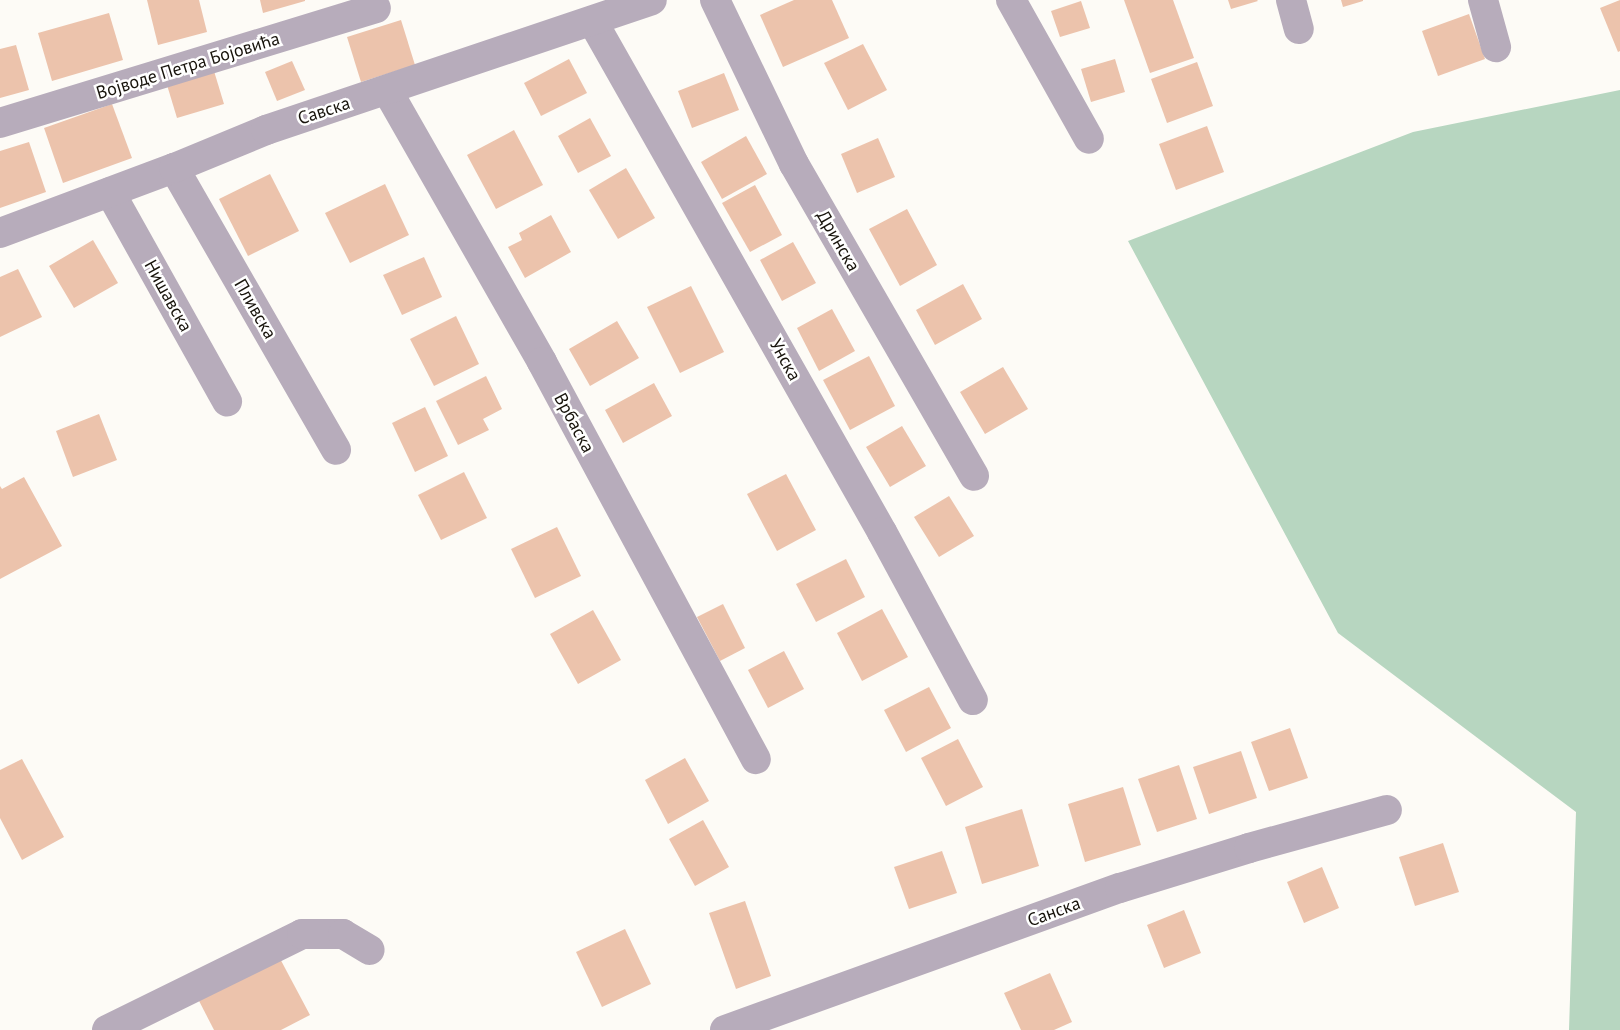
<!DOCTYPE html>
<meta charset="utf-8">
<style>
body{margin:0}
#map{position:relative;width:1620px;height:1030px;overflow:hidden;background:#fdfbf6;font-family:"PT Sans",sans-serif}
div>[style]{position:absolute}
[style*='--x']{left:calc(var(--x)*1px);top:calc(var(--y)*1px);width:calc(var(--w)*1px);rotate:calc(var(--a)*1deg)}
.green>*{inset:0;background:#b7d6c0}
.building>*{inset:0;background:#ecc3ac}
.minor>*{height:30px;margin:-15px;padding:0 15px;transform-origin:15px;border-radius:15px;background:#b7acbb}
span{translate:-50% -50%;white-space:nowrap;text-align:center;line-height:1.15;-webkit-text-stroke:5px #fff;paint-order:stroke}
.street-label{font-size:18px;color:#17130b}
</style>
<div id="map">
<div class="green">
<i style="clip-path:polygon(1620px 90px,1620px 1030px,1569px 1030px,1576px 812px,1338px 633px,1128px 241px,1413px 132px)"></i>
</div>
<div class="building">
<i style="clip-path:polygon(147px 0,199px 0,207px 32px,158px 45px)"></i>
<i style="clip-path:polygon(260px 0,305px 0,305px 1px,263px 13px)"></i>
<i style="clip-path:polygon(794px 0,832px 0,849px 38px,783px 67px,760px 15px)"></i>
<i style="clip-path:polygon(1124px 0,1173px 0,1194px 58px,1150px 73px)"></i>
<i style="clip-path:polygon(1228px 0,1257px 0,1258px 1px,1231px 9px)"></i>
<i style="clip-path:polygon(1341px 0,1363px 0,1363px 1px,1343px 7px)"></i>
<i style="clip-path:polygon(1620px 0,1620px 51px,1618px 52px,1600px 8px)"></i>
<i style="clip-path:polygon(1081px 1px,1090px 28px,1060px 37px,1051px 11px)"></i>
<i style="clip-path:polygon(109px 13px,123px 60px,52px 81px,38px 33px)"></i>
<i style="clip-path:polygon(1469px 14px,1485px 59px,1438px 76px,1422px 31px)"></i>
<i style="clip-path:polygon(401px 20px,415px 65px,361px 82px,347px 37px)"></i>
<i style="clip-path:polygon(863px 44px,887px 90px,848px 110px,824px 63px)"></i>
<i style="clip-path:polygon(16px 45px,29px 90px,0 98px,0 49px)"></i>
<i style="clip-path:polygon(569px 59px,587px 93px,541px 116px,524px 83px)"></i>
<i style="clip-path:polygon(1115px 59px,1125px 92px,1091px 102px,1081px 69px)"></i>
<i style="clip-path:polygon(292px 61px,305px 90px,277px 101px,265px 72px)"></i>
<i style="clip-path:polygon(1197px 62px,1213px 106px,1167px 123px,1151px 79px)"></i>
<i style="clip-path:polygon(214px 71px,224px 104px,177px 118px,167px 85px)"></i>
<i style="clip-path:polygon(724px 73px,739px 110px,692px 128px,678px 91px)"></i>
<i style="clip-path:polygon(112px 104px,132px 158px,63px 183px,44px 128px)"></i>
<i style="clip-path:polygon(590px 118px,611px 156px,578px 173px,558px 136px)"></i>
<i style="clip-path:polygon(1207px 126px,1224px 172px,1176px 190px,1159px 144px)"></i>
<i style="clip-path:polygon(514px 130px,543px 185px,496px 209px,467px 155px)"></i>
<i style="clip-path:polygon(746px 136px,767px 174px,722px 199px,701px 162px)"></i>
<i style="clip-path:polygon(878px 138px,895px 177px,857px 193px,841px 154px)"></i>
<i style="clip-path:polygon(29px 142px,46px 192px,0 208px,0 151px)"></i>
<i style="clip-path:polygon(626px 168px,655px 218px,618px 239px,589px 190px)"></i>
<i style="clip-path:polygon(270px 174px,299px 231px,248px 256px,219px 199px)"></i>
<i style="clip-path:polygon(385px 184px,409px 235px,350px 263px,325px 213px)"></i>
<i style="clip-path:polygon(755px 185px,782px 235px,750px 252px,722px 203px)"></i>
<i style="clip-path:polygon(907px 209px,937px 265px,900px 286px,869px 229px)"></i>
<i style="clip-path:polygon(551px 215px,571px 252px,525px 278px,508px 247px,522px 240px,519px 233px)"></i>
<i style="clip-path:polygon(93px 240px,118px 283px,74px 308px,49px 266px)"></i>
<i style="clip-path:polygon(793px 242px,816px 283px,782px 301px,760px 260px)"></i>
<i style="clip-path:polygon(424px 257px,442px 297px,402px 315px,383px 275px)"></i>
<i style="clip-path:polygon(18px 269px,42px 317px,0 337px,0 277px)"></i>
<i style="clip-path:polygon(963px 284px,982px 319px,935px 345px,916px 310px)"></i>
<i style="clip-path:polygon(691px 286px,724px 352px,680px 373px,647px 307px)"></i>
<i style="clip-path:polygon(832px 309px,855px 351px,819px 371px,797px 328px)"></i>
<i style="clip-path:polygon(456px 316px,479px 364px,434px 386px,410px 339px)"></i>
<i style="clip-path:polygon(617px 321px,639px 358px,590px 386px,569px 349px)"></i>
<i style="clip-path:polygon(869px 356px,895px 406px,850px 430px,823px 380px)"></i>
<i style="clip-path:polygon(1003px 367px,1028px 409px,985px 434px,960px 392px)"></i>
<i style="clip-path:polygon(486px 376px,502px 409px,483px 419px,489px 430px,458px 445px,436px 401px)"></i>
<i style="clip-path:polygon(654px 383px,672px 416px,623px 443px,605px 410px)"></i>
<i style="clip-path:polygon(425px 407px,448px 456px,415px 472px,392px 423px)"></i>
<i style="clip-path:polygon(99px 414px,117px 460px,73px 477px,56px 431px)"></i>
<i style="clip-path:polygon(902px 426px,926px 466px,890px 487px,866px 447px)"></i>
<i style="clip-path:polygon(464px 472px,487px 518px,441px 540px,418px 495px)"></i>
<i style="clip-path:polygon(786px 474px,816px 530px,777px 551px,747px 494px)"></i>
<i style="clip-path:polygon(24px 477px,62px 546px,0 579px,0 486px,2px 489px)"></i>
<i style="clip-path:polygon(949px 496px,974px 536px,939px 557px,914px 517px)"></i>
<i style="clip-path:polygon(557px 527px,581px 576px,535px 598px,511px 549px)"></i>
<i style="clip-path:polygon(846px 559px,865px 597px,816px 622px,796px 584px)"></i>
<i style="clip-path:polygon(723px 604px,745px 648px,720px 661px,697px 617px)"></i>
<i style="clip-path:polygon(882px 609px,908px 657px,862px 681px,837px 633px)"></i>
<i style="clip-path:polygon(593px 610px,621px 660px,578px 684px,550px 634px)"></i>
<i style="clip-path:polygon(784px 651px,804px 689px,768px 708px,748px 670px)"></i>
<i style="clip-path:polygon(929px 687px,951px 728px,906px 752px,884px 710px)"></i>
<i style="clip-path:polygon(1290px 728px,1308px 778px,1269px 791px,1251px 742px)"></i>
<i style="clip-path:polygon(958px 739px,983px 787px,946px 806px,921px 758px)"></i>
<i style="clip-path:polygon(1241px 751px,1257px 798px,1209px 814px,1193px 767px)"></i>
<i style="clip-path:polygon(685px 758px,709px 801px,668px 824px,645px 780px)"></i>
<i style="clip-path:polygon(22px 759px,64px 837px,22px 860px,0 818px,0 770px)"></i>
<i style="clip-path:polygon(1179px 765px,1197px 819px,1157px 832px,1138px 779px)"></i>
<i style="clip-path:polygon(1123px 787px,1141px 845px,1085px 862px,1068px 804px)"></i>
<i style="clip-path:polygon(1022px 809px,1039px 866px,982px 884px,965px 827px)"></i>
<i style="clip-path:polygon(703px 820px,729px 867px,695px 886px,669px 839px)"></i>
<i style="clip-path:polygon(1443px 843px,1459px 892px,1415px 906px,1399px 857px)"></i>
<i style="clip-path:polygon(942px 851px,957px 893px,909px 909px,894px 867px)"></i>
<i style="clip-path:polygon(1322px 867px,1339px 908px,1304px 923px,1287px 882px)"></i>
<i style="clip-path:polygon(745px 901px,771px 976px,736px 989px,709px 913px)"></i>
<i style="clip-path:polygon(1184px 910px,1201px 953px,1164px 968px,1147px 925px)"></i>
<i style="clip-path:polygon(625px 929px,651px 984px,602px 1007px,576px 952px)"></i>
<i style="clip-path:polygon(277px 953px,310px 1015px,281px 1030px,214px 1030px,196px 995px)"></i>
<i style="clip-path:polygon(1050px 973px,1072px 1022px,1054px 1030px,1021px 1030px,1004px 993px)"></i>
</div>
<div class="minor">
<i style="--x:715;--y:0;--w:182;--a:64.3"></i>
<i style="--x:794;--y:164;--w:360;--a:60"></i>
<i style="--x:1011;--y:0;--w:159;--a:60.7"></i>
<i style="--x:1291;--y:0;--w:30;--a:75"></i>
<i style="--x:1483;--y:0;--w:49;--a:74.5"></i>
<i style="--x:593;--y:22;--w:586;--a:60.46"></i>
<i style="--x:882;--y:532;--w:191;--a:61.6"></i>
<i style="--x:387;--y:90;--w:313;--a:60.3"></i>
<i style="--x:542;--y:362;--w:451;--a:61.7"></i>
<i style="--x:0;--y:123;--w:393;--a:-17"></i>
<i style="--x:174;--y:168;--w:325;--a:60.1"></i>
<i style="--x:110;--y:192;--w:240;--a:60.8"></i>
<i style="--x:0;--y:233;--w:186;--a:-20.5"></i>
<i style="--x:174;--y:168;--w:100;--a:-22.4"></i>
<i style="--x:266;--y:130;--w:407;--a:-18.6"></i>
<i style="--x:107;--y:1030;--w:217;--a:-26.2"></i>
<i style="--x:302;--y:934;--w:41;--a:0"></i>
<i style="--x:343;--y:934;--w:31;--a:31"></i>
<i style="--x:725;--y:1030;--w:420;--a:-19.8"></i>
<i style="--x:1120;--y:888;--w:135;--a:-17.2"></i>
<i style="--x:1249;--y:848;--w:143;--a:-15.4"></i>
</div>
<div class="street-label">
<span style="left:188px;top:66px;rotate:-17deg">Војводе Петра Бојовића</span>
<span style="left:324px;top:111px;rotate:-18deg">Савска</span>
<span style="left:838px;top:241px;rotate:60deg">Дринска</span>
<span style="left:168px;top:296px;rotate:61deg">Нишавска</span>
<span style="left:255px;top:309px;rotate:60deg">Пливска</span>
<span style="left:785px;top:360px;rotate:61deg">Унска</span>
<span style="left:574px;top:423px;rotate:62deg">Врбаска</span>
<span style="left:1054px;top:912px;rotate:-20deg">Санска</span>
</div>
</div>
